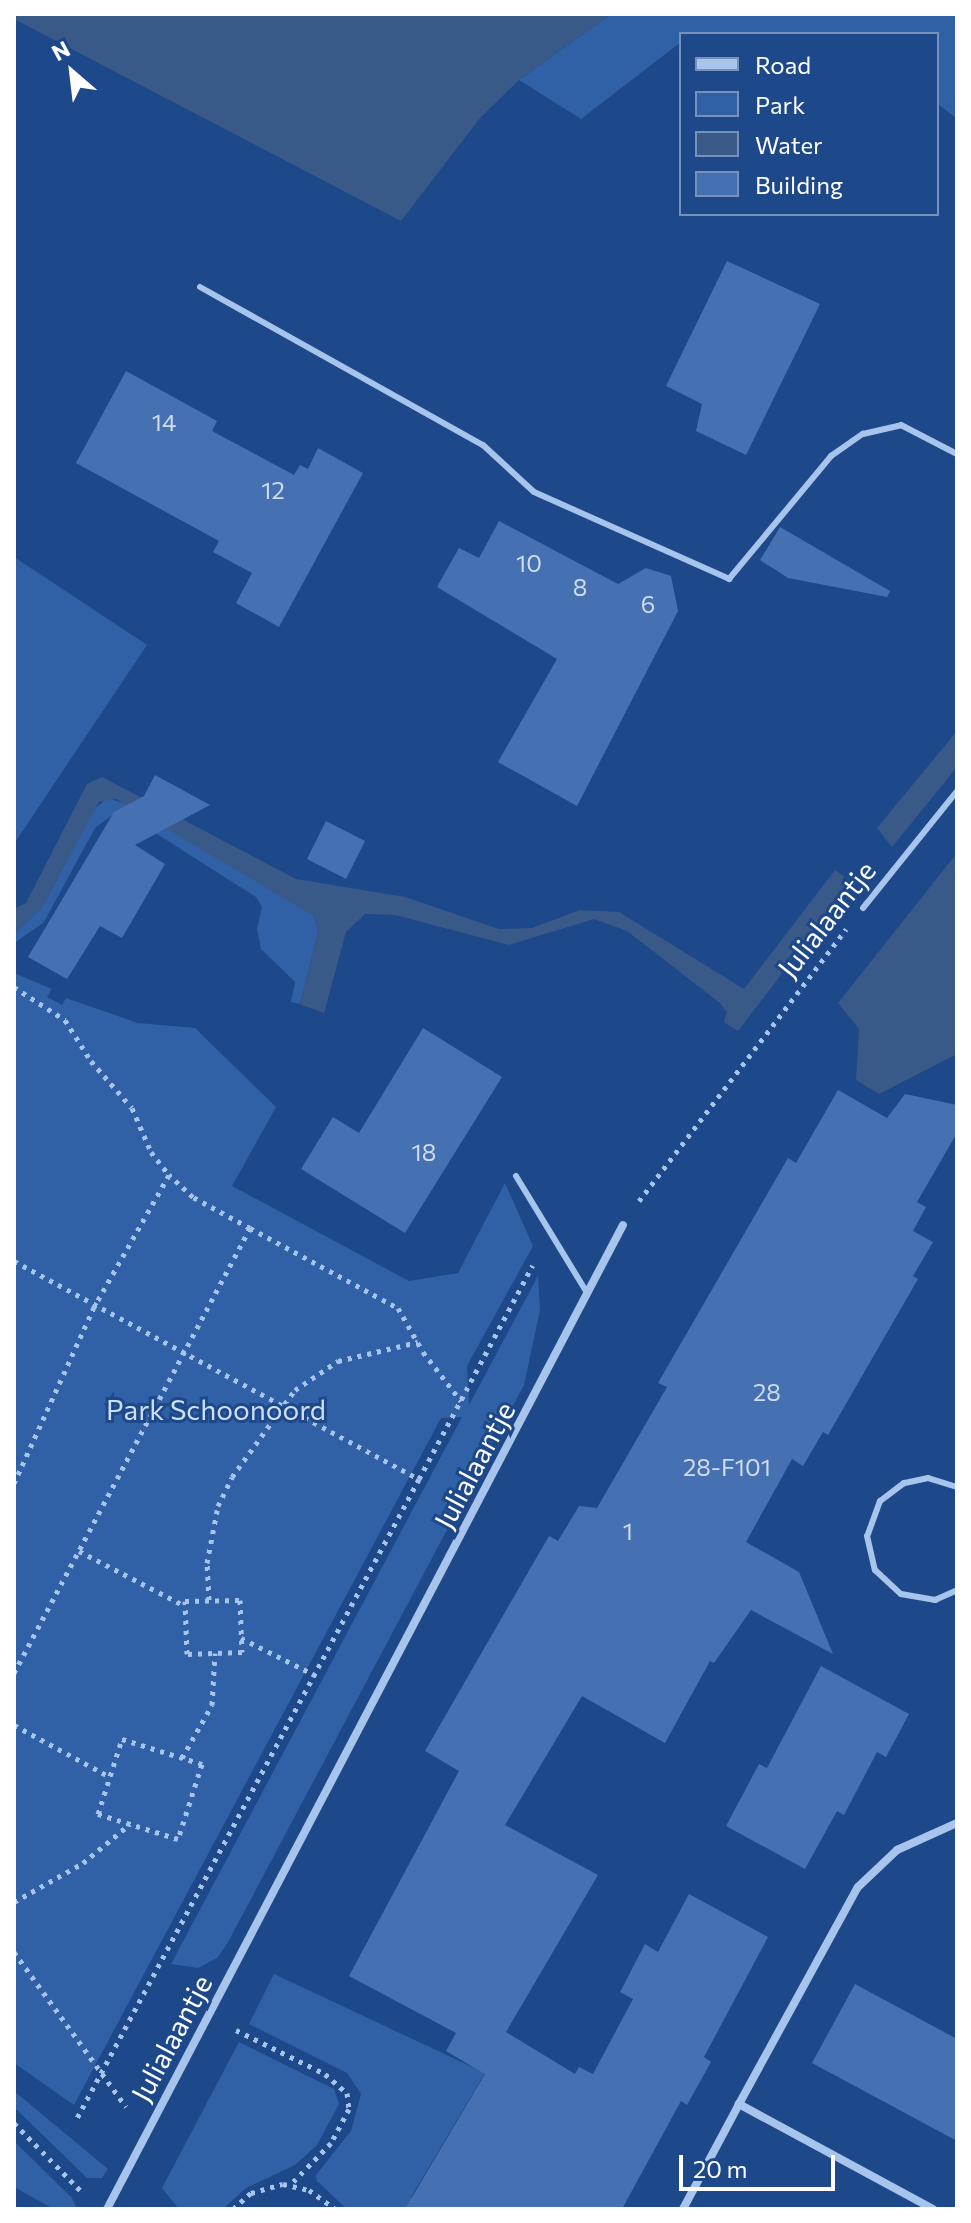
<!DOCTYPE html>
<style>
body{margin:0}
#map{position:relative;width:971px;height:2223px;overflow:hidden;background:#1d488a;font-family:Commissioner,sans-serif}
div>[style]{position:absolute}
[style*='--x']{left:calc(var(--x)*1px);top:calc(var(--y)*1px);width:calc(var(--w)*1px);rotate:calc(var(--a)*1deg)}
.green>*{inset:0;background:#3061a7}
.water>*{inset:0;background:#395989}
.building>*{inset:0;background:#4571b2}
.path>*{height:5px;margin-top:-2.5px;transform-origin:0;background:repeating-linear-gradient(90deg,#a7c4ec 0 4px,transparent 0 10px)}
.lane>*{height:6px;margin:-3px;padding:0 3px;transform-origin:3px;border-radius:3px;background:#a7c4ec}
.street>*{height:8px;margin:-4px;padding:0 4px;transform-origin:4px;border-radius:4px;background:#a7c4ec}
span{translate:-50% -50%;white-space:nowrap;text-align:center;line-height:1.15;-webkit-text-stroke:6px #1d488a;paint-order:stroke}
.number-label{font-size:24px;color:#d0dcec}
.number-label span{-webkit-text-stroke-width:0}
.street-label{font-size:28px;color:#fff}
.park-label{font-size:28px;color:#cddff9}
.frame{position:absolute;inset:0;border:16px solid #fff;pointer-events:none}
.legend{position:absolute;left:679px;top:32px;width:260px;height:184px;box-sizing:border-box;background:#1d488a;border:2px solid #7791b9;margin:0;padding:10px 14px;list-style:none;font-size:24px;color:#fff}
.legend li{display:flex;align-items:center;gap:16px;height:40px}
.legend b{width:40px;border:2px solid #7791b9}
.north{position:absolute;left:32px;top:32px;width:80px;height:80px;-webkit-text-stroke:6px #1d488a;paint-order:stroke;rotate:332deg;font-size:22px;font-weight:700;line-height:32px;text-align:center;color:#fff}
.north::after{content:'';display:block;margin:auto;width:28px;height:36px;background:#fff;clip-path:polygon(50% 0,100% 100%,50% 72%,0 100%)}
.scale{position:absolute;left:679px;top:2155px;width:156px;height:36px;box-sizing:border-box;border:4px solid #fff;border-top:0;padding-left:10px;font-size:24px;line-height:28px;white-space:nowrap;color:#fff;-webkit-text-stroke:6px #1d488a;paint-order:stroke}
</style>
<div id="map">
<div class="green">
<i style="clip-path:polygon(611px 14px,957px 14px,957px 119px,937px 103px,937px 34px,681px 34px,681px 42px,581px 119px,519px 80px)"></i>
<i style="clip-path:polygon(14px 557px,147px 645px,14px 844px)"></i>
<i style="clip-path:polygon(108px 798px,139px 809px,314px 916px,318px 932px,300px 1004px,291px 1002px,295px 982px,261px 949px,257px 929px,262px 907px,256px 897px,119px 810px,95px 828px,44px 922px,16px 942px,14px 973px,52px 989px,47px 997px,62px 1005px,66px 998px,138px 1023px,195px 1028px,276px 1107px,232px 1186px,409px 1281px,458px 1273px,505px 1183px,533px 1246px,467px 1366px,469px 1405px,538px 1276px,540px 1310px,524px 1385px,227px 1944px,217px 1958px,198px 1968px,171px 1964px,462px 1417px,441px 1418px,74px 2105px,14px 2063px,14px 934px,42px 907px,94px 809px)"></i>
<i style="clip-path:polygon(274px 1974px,485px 2073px,411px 2197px,419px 2209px,347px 2209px,317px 2181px,316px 2175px,351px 2131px,361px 2094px,347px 2073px,249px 2024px)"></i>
<i style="clip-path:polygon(239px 2042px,334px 2089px,339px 2104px,317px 2145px,295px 2165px,246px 2188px,223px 2209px,179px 2209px,162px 2188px)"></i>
<i style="clip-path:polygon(14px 2091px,108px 2169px,102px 2178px,87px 2178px,14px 2107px)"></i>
<i style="clip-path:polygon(14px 2141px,72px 2198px,76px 2207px,52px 2208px,14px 2187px)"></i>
</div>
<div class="water">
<i style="clip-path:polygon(14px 14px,611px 14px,519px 80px,480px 118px,401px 221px,14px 19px)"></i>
<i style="clip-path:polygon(957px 731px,957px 767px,892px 847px,877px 828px)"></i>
<i style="clip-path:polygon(102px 777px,296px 879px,405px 897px,499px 929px,532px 928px,580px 910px,619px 912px,744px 989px,835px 870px,852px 882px,738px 1031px,724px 1022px,727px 1012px,720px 1003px,627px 931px,594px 919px,509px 945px,395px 915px,365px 914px,346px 932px,324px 1013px,300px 1004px,318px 932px,314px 916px,116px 799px,99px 802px,42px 907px,14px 934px,14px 909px,26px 903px,87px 784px)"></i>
<i style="clip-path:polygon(957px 853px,957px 1054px,879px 1094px,856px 1080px,859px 1029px,838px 1003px)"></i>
</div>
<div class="building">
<i style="clip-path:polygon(727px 261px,820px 304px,746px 455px,696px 431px,702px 404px,666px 386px)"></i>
<i style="clip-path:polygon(126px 371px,217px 421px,212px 431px,294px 475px,300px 465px,308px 469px,318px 448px,363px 473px,279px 627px,236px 603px,252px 573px,213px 552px,219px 541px,76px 463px)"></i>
<i style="clip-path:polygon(499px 521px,618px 584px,646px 568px,671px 576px,678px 611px,577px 806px,498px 762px,557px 659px,437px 587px,459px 548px,479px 558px)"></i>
<i style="clip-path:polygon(780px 527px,890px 591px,887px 597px,788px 578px,760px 560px)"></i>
<i style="clip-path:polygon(155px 775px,210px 805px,135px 845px,165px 864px,122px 938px,100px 926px,67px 979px,28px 957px,114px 812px,144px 796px)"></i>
<i style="clip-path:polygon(326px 821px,365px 841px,346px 879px,307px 859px)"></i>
<i style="clip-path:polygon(423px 1028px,502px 1077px,405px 1233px,301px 1169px,333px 1117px,359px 1133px)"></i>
<i style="clip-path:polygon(838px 1090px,887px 1118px,905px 1094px,957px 1105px,957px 1133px,917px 1202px,926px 1207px,913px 1231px,933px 1242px,913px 1276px,918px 1279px,828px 1435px,823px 1432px,803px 1466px,792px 1459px,746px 1542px,799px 1572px,833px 1654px,751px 1610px,714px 1663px,710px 1661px,665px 1743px,582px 1696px,505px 1825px,598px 1875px,506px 2032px,575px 2074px,579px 2067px,593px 2074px,633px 1999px,620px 1992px,645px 1944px,658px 1952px,689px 1894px,768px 1937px,704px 2057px,711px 2062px,687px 2105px,681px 2101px,622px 2209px,405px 2209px,485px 2074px,446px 2051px,456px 2033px,349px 1976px,459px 1771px,425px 1751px,549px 1536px,558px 1541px,579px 1506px,597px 1508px,667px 1387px,658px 1383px,788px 1158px,796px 1163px)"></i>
<i style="clip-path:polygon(821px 1666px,909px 1714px,886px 1757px,877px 1752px,844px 1815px,837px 1811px,805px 1869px,726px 1826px,759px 1764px,767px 1768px)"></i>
<i style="clip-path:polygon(855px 1984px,957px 2039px,957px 2141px,812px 2063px)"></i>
</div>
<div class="path">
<i style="--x:14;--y:987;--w:61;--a:32.9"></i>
<i style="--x:65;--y:1020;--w:49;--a:57.6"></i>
<i style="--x:91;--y:1061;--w:62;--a:48.9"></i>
<i style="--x:132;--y:1108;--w:48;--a:66.6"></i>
<i style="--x:151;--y:1152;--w:29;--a:52"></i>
<i style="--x:169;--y:1175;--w:152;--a:119.6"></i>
<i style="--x:94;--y:1307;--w:193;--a:114.4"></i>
<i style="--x:639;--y:1201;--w:342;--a:-52.7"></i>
<i style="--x:250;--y:1228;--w:168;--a:28.4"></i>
<i style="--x:398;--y:1308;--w:51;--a:60.4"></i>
<i style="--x:423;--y:1352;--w:62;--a:52.2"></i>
<i style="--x:14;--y:1261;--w:460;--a:28.3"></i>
<i style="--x:419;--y:1479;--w:727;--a:118.15"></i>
<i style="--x:419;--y:1479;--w:242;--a:-62"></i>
<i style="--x:79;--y:1551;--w:119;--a:27.4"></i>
<i style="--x:209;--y:1600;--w:37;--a:-93"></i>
<i style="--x:207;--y:1563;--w:58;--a:-79.1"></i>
<i style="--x:218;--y:1506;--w:32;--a:-64"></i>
<i style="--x:232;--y:1477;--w:107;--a:-54.1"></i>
<i style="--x:295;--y:1390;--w:52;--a:-34"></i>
<i style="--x:338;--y:1361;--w:82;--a:-13.4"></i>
<i style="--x:240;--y:1600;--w:52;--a:87.8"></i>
<i style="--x:242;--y:1652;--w:55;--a:177.9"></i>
<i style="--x:187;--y:1654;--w:53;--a:-92.2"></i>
<i style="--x:185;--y:1601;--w:55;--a:-1"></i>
<i style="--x:241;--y:1638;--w:83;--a:26.6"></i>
<i style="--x:14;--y:1673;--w:504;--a:-62.06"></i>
<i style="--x:250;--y:1228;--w:65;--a:-151.5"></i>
<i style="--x:193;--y:1197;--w:33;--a:-137"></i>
<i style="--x:14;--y:1725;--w:109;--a:28.4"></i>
<i style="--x:122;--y:1739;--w:84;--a:17.4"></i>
<i style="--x:202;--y:1764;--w:79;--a:107.7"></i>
<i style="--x:178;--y:1839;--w:84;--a:-162.6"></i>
<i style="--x:98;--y:1814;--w:79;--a:-72.3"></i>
<i style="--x:182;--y:1758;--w:61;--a:-60.5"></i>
<i style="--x:212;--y:1705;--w:52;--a:-86.7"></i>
<i style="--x:14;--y:1902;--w:79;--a:-29.5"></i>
<i style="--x:83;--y:1863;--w:61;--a:-39.7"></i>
<i style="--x:14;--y:1952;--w:191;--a:54.1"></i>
<i style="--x:236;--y:2030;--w:99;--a:26.3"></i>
<i style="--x:325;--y:2074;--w:29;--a:41"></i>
<i style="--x:347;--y:2093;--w:16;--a:83"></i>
<i style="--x:349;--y:2109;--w:38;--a:118"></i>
<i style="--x:331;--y:2143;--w:59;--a:134.3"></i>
<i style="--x:14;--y:2123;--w:95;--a:45.4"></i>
<i style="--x:233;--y:2209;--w:24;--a:-42"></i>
<i style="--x:251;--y:2193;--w:33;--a:-16"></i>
<i style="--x:283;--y:2184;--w:27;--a:13"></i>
<i style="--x:309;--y:2190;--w:32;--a:36"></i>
</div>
<div class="lane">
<i style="--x:200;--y:287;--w:324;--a:29.2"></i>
<i style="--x:483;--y:445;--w:69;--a:42.7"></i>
<i style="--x:534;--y:492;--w:214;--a:24"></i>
<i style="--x:729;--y:579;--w:160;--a:-50.3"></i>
<i style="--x:831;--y:456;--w:39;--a:-35"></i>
<i style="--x:863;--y:434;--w:39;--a:-13"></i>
<i style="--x:901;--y:425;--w:63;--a:27.4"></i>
<i style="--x:863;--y:908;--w:150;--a:-51.2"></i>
<i style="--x:516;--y:1176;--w:137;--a:58.7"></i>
<i style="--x:957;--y:1487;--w:30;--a:-163"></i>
<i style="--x:928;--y:1478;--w:25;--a:168"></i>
<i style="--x:904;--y:1483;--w:30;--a:143"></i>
<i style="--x:880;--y:1501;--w:37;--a:110"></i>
<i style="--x:867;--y:1536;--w:35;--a:77"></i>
<i style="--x:875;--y:1570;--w:35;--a:43"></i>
<i style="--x:901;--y:1594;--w:35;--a:10"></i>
<i style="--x:935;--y:1600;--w:24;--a:-24"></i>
</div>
<div class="street">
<i style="--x:107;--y:2209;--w:1111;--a:-62.33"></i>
<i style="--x:683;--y:2209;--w:119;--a:-61.9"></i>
<i style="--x:933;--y:2209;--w:221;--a:-151.6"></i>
<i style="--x:739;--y:2104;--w:247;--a:-61.3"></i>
<i style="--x:858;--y:1887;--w:54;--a:-43.5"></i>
<i style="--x:897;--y:1850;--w:66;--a:-24.2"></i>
</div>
<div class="number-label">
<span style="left:164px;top:422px">14</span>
<span style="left:273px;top:490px">12</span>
<span style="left:529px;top:563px">10</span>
<span style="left:580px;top:587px">8</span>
<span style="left:648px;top:604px">6</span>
<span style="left:424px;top:1152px">18</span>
<span style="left:767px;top:1392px">28</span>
<span style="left:727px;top:1467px">28-F101</span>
<span style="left:628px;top:1531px">1</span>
</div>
<div class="street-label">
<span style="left:826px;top:919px;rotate:-52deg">Julialaantje</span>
<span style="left:474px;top:1465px;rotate:-62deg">Julialaantje</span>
<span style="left:171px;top:2038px;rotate:-62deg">Julialaantje</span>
</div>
<div class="park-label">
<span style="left:216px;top:1409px">Park Schoonoord</span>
</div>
<div class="frame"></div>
<ul class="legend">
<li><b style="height:10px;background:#a7c4ec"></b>Road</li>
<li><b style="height:22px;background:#3061a7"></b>Park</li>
<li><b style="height:22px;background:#395989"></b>Water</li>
<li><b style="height:22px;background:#4571b2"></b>Building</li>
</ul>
<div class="north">N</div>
<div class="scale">20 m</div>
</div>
